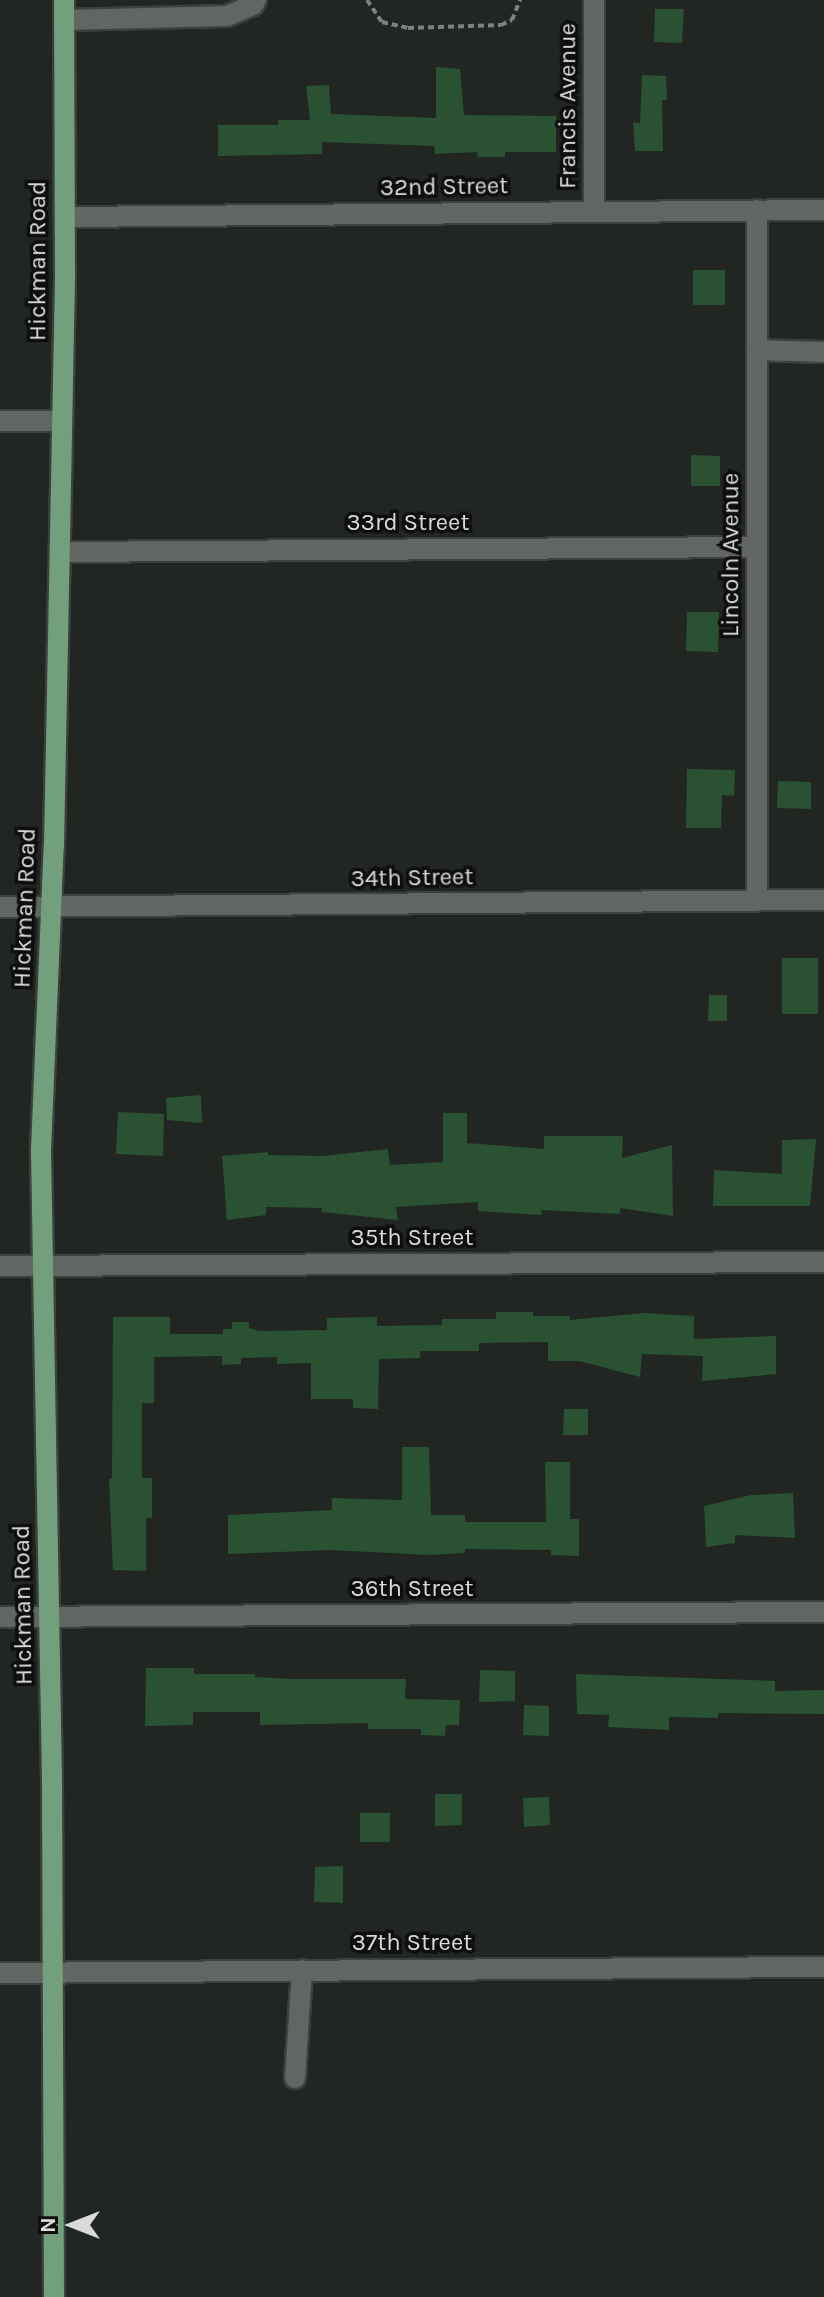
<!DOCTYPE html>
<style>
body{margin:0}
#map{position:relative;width:824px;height:2297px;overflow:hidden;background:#222623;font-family:Karla,sans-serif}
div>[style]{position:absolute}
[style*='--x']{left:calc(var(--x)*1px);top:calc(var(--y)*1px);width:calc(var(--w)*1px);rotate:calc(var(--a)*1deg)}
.building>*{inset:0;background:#295132}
.path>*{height:4px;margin-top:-2px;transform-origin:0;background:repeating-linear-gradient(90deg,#7e817f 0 6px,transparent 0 10px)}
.roads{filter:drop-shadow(2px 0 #3d403d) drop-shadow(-2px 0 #3d403d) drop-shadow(0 2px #3d403d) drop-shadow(0 -2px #3d403d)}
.minor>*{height:20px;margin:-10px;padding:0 10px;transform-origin:10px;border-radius:10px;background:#626662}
.major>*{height:20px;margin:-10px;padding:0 10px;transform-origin:10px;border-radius:10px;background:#73a07c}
span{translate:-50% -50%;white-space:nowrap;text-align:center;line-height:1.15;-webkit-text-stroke:7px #0d0e0d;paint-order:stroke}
.street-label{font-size:24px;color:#d9dbd9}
.north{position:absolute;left:32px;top:2185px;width:80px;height:80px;-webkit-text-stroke:6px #0d0e0d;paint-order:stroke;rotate:270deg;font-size:22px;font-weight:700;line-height:32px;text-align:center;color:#d9dbd9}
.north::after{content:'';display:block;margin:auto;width:28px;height:36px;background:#d9dbd9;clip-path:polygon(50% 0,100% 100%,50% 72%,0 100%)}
</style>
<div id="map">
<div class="building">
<i style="clip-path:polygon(655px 9px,684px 9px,682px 43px,654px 42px)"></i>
<i style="clip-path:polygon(436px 67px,460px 69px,464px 115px,556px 116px,556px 152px,505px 152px,505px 157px,478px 157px,477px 152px,435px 154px,434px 146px,322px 142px,322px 154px,218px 156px,218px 125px,278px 125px,278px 120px,310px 120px,306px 86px,329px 85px,331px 114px,436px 118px)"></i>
<i style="clip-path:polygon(642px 75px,666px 76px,667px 100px,662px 100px,663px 151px,635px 151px,633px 122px,640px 123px)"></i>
<i style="clip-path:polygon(693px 270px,725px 270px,725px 305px,693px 305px)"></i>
<i style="clip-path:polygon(691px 455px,720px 456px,720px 486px,691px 486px)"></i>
<i style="clip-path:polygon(687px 612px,719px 612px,718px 652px,686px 651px)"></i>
<i style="clip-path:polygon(687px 769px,735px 770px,734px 796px,722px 795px,721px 828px,686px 828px)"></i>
<i style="clip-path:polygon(778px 781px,811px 782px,811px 809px,777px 808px)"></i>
<i style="clip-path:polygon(782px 958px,818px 958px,818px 1014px,782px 1014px)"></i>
<i style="clip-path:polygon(709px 995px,727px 995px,727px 1021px,708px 1021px)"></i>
<i style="clip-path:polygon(201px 1095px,202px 1123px,167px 1120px,166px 1098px)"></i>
<i style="clip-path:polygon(118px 1112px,164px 1114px,163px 1156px,116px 1154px)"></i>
<i style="clip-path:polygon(443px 1113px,467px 1113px,467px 1143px,544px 1149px,544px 1136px,623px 1136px,622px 1158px,672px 1145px,673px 1216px,620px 1208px,620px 1214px,541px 1210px,542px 1215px,478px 1211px,478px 1202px,396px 1207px,398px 1220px,322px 1212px,322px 1208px,266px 1207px,266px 1215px,227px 1220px,222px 1156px,268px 1152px,268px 1155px,322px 1156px,388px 1149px,390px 1165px,443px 1162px)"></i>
<i style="clip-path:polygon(816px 1139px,810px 1206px,713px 1206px,714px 1170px,782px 1174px,782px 1140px)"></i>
<i style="clip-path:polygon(496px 1312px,533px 1312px,533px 1316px,570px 1316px,570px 1320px,644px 1313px,694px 1316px,694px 1339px,776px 1336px,776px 1374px,702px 1381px,703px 1356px,642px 1354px,640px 1377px,579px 1361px,548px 1361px,548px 1342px,479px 1343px,479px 1351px,420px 1351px,420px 1358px,379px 1359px,378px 1409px,353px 1408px,353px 1399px,311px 1399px,311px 1363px,277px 1364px,277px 1357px,241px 1358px,241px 1364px,222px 1365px,222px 1356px,154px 1357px,154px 1403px,142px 1403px,142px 1478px,152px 1478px,152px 1518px,146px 1518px,146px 1571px,113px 1570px,109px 1479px,112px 1478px,113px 1317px,170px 1317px,170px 1334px,223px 1334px,223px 1329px,232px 1329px,232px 1322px,249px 1322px,249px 1328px,259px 1331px,327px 1330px,327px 1318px,377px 1317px,377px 1326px,442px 1325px,442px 1319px,496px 1319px)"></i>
<i style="clip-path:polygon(564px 1409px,588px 1409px,588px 1435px,563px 1435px)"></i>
<i style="clip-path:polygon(402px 1447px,429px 1447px,431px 1515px,465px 1515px,465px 1522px,546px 1522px,545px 1462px,570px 1462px,570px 1519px,579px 1519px,579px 1556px,551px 1555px,551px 1550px,465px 1549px,465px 1553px,430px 1555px,331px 1550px,228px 1554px,228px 1515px,332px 1510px,332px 1498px,402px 1500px)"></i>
<i style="clip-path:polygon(793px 1493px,795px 1538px,735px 1535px,735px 1543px,706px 1547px,704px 1506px,751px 1495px)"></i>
<i style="clip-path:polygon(146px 1668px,194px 1668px,194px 1674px,255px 1674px,255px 1677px,292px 1679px,406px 1679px,405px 1699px,460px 1700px,459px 1725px,446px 1725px,445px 1736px,421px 1735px,421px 1729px,368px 1729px,368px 1723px,260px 1725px,260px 1712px,193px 1712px,193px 1725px,145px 1726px)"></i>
<i style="clip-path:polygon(480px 1670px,515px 1671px,515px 1701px,479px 1702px)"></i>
<i style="clip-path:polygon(576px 1674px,775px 1681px,775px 1691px,824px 1690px,824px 1714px,718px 1713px,718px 1718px,669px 1717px,669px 1730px,608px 1727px,609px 1715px,577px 1714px)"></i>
<i style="clip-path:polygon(524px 1705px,549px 1706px,549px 1736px,523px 1735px)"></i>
<i style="clip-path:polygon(435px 1794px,462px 1794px,462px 1825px,435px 1826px)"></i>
<i style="clip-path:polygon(549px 1797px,550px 1825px,524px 1827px,523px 1798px)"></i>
<i style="clip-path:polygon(360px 1813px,390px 1813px,390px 1842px,360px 1842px)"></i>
<i style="clip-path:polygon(343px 1866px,343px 1903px,314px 1902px,315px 1867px)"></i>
</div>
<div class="path">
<i style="--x:367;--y:0;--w:27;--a:56"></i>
<i style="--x:382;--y:22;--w:27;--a:13"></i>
<i style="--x:408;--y:28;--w:93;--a:-1.8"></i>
<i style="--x:501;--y:25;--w:12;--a:-24"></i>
<i style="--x:512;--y:20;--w:22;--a:-68"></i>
</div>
<div class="roads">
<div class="minor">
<i style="--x:64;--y:20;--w:163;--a:-1.4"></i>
<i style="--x:227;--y:16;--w:28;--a:-23"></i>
<i style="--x:253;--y:5;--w:6;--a:-59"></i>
<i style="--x:757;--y:210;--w:690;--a:90"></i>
<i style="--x:594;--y:212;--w:212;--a:-90"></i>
<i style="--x:65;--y:217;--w:759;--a:-0.53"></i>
<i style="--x:757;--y:350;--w:67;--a:1.7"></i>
<i style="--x:0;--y:421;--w:62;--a:0"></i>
<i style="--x:60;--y:552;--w:697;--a:-0.41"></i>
<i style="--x:0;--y:907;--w:824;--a:-0.49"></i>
<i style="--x:0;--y:1266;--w:824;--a:-0.28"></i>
<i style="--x:0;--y:1617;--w:824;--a:-0.35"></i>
<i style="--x:0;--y:1973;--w:824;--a:-0.42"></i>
<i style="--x:295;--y:2078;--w:108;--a:-86.3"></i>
</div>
<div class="major">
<i style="--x:54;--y:2297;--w:516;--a:-90.22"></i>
<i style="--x:52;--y:1781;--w:631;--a:-91"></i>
<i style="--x:41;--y:1150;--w:304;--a:-87.6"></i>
<i style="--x:54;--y:846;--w:568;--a:-88.89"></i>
<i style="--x:65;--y:278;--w:278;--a:-90.2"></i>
</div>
</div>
<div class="street-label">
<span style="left:568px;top:106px;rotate:-90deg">Francis Avenue</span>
<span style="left:444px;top:187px;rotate:-1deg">32nd Street</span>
<span style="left:38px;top:261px;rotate:-90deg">Hickman Road</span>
<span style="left:408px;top:523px">33rd Street</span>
<span style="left:731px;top:555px;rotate:-90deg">Lincoln Avenue</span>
<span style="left:412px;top:878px;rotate:-1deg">34th Street</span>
<span style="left:25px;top:908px;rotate:-88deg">Hickman Road</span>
<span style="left:412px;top:1238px">35th Street</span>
<span style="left:412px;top:1589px">36th Street</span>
<span style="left:23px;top:1605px;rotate:-91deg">Hickman Road</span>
<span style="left:412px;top:1943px">37th Street</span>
</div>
<div class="north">N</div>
</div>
